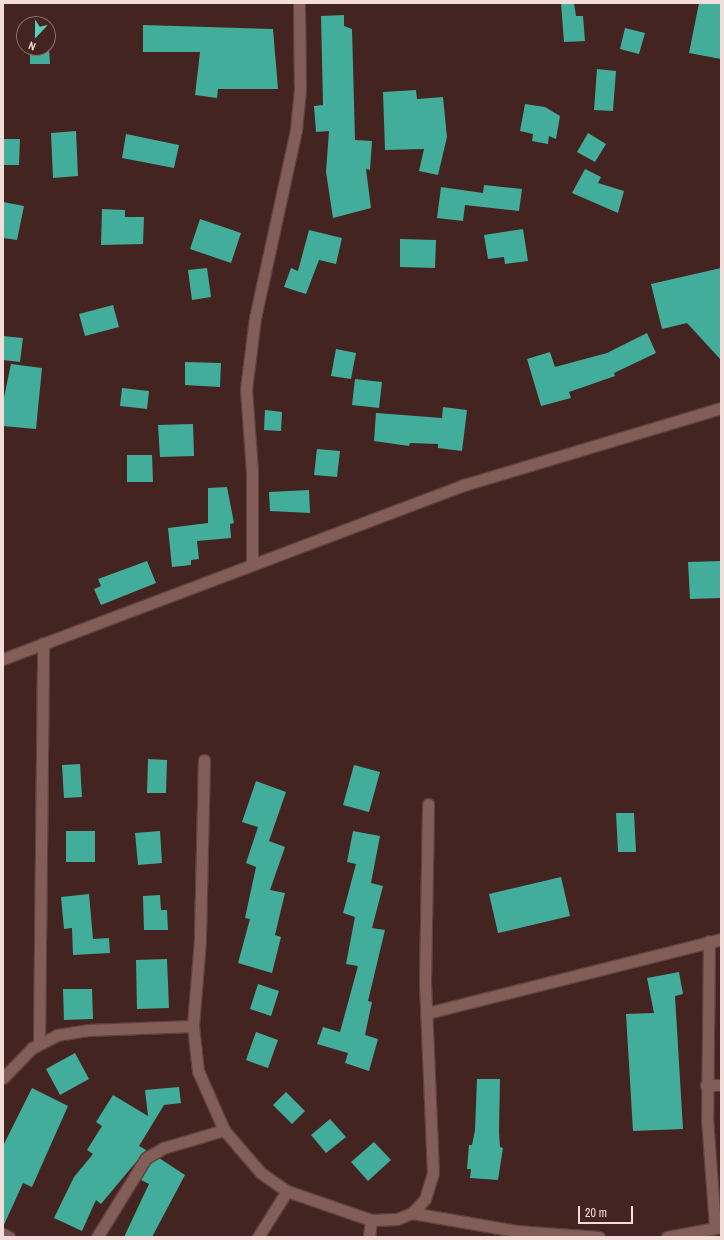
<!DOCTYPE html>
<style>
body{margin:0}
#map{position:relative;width:724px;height:1240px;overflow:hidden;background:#442420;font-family:"Archivo Narrow",sans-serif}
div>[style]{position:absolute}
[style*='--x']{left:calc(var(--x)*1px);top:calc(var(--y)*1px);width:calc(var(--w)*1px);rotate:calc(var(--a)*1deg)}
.building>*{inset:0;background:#43ad9c}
.roads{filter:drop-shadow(1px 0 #5e423f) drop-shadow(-1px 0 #5e423f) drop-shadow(0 1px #5e423f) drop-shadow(0 -1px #5e423f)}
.minor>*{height:11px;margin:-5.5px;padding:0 5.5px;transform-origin:5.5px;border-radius:5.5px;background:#835e58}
span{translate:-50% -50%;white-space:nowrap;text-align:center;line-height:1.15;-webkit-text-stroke:4px #442420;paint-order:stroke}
.frame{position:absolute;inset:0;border:4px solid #f3ddda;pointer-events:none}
.north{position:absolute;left:16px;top:16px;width:40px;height:40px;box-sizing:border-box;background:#442420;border:1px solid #8a6e6a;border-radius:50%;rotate:202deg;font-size:11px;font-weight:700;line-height:16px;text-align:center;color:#f3ddda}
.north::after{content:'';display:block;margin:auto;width:14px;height:18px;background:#5bcebb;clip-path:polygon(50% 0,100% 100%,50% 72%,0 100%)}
.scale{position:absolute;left:578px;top:1206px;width:55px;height:18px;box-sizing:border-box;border:2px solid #f3ddda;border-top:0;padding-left:5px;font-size:12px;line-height:14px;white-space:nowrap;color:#f3ddda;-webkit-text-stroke:3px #442420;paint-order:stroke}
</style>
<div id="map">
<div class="building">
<i style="clip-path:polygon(561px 3px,574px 3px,576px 16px,583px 16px,585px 41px,564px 42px)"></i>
<i style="clip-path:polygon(699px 3px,721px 3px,721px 59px,689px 53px)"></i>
<i style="clip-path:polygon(344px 15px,344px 26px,352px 29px,355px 140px,372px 141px,370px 170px,366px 169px,371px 208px,333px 218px,326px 172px,329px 131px,316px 132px,314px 106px,323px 105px,321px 16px)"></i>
<i style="clip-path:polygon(143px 25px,273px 29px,278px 89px,218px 89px,217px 98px,195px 95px,200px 52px,143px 52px)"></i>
<i style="clip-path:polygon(625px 28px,645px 33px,639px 54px,620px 49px)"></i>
<i style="clip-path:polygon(30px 48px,49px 48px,50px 64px,30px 64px)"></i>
<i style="clip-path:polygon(597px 69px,616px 71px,613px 111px,594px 110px)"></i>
<i style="clip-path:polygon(416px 90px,417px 99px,443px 97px,447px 137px,438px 175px,419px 171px,424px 149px,385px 150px,383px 92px)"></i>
<i style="clip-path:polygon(525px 104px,545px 107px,560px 116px,556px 139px,549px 136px,548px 144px,532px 141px,533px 134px,520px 131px)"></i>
<i style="clip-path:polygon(76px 131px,78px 176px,53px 178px,51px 133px)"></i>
<i style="clip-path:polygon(588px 133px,606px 144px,595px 162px,577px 152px)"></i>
<i style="clip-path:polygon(126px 134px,179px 145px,174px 168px,122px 158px)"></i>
<i style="clip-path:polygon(3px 139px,20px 139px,19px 165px,3px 165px)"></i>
<i style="clip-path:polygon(585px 169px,601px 177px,598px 183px,624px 191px,618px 213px,572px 193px)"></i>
<i style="clip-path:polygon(484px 185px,522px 189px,519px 211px,465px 205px,463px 221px,437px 218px,441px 187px,483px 193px)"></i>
<i style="clip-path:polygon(3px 202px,24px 206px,17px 240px,3px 238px)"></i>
<i style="clip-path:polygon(102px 209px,125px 210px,125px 217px,144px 217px,143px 244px,101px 245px)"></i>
<i style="clip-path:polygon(200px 219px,241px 233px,231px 263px,190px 249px)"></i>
<i style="clip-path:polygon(523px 229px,528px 261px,505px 264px,504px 257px,488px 259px,484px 235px)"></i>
<i style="clip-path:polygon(309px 230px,342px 238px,336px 264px,319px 260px,306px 294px,284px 287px,291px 268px,298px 271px)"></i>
<i style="clip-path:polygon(400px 239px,436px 240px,435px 268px,400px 267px)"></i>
<i style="clip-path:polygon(207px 268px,211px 297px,192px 300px,188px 270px)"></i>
<i style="clip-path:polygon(721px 268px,721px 360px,687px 323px,662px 329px,651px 284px)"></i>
<i style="clip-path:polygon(113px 305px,119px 327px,85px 336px,79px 314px)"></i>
<i style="clip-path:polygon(647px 333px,656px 353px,614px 373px,615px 376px,569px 392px,571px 398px,541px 406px,527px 359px,550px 352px,555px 367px,607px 353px)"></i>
<i style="clip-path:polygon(3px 336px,23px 338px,20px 362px,3px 360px)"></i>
<i style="clip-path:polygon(336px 349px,356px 353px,351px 379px,331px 376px)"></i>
<i style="clip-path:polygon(185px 362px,221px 363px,220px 387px,185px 385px)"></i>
<i style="clip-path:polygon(11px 364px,42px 368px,36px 429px,3px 426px,3px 402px)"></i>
<i style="clip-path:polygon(355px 379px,382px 382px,379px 408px,352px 405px)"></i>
<i style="clip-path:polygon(122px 388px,149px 391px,147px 409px,120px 406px)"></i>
<i style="clip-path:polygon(443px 407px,467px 410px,462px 451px,438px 448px,438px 444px,410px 443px,409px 446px,374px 441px,376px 413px,442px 418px)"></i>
<i style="clip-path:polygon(265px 410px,282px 412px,281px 431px,264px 430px)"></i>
<i style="clip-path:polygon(193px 424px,194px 456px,160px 457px,158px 425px)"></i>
<i style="clip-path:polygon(317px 449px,340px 451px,337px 477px,314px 475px)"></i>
<i style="clip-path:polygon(127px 455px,152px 455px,153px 482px,127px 482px)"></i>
<i style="clip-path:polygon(227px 487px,234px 523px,230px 524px,231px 538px,197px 541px,199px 559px,191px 560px,191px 565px,172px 567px,168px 528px,208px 523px,208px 488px)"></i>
<i style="clip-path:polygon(309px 490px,310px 513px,270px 511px,269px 492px)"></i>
<i style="clip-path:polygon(147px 561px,156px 583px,101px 605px,94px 589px,101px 586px,98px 579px)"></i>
<i style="clip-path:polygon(721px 561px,721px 598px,690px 599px,688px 562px)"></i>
<i style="clip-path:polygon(148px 759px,167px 760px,166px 793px,147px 793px)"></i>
<i style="clip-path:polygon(80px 764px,82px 797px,64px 798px,62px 765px)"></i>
<i style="clip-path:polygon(354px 765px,380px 772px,369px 812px,343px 805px)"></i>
<i style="clip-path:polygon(256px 781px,286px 792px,269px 841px,285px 847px,270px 890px,285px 893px,275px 935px,281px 937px,272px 973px,238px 963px,250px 919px,245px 918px,256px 867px,246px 863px,258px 827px,242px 822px)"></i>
<i style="clip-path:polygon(616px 813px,634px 813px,636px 852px,618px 852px)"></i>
<i style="clip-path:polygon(66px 831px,95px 831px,95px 862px,66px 862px)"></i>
<i style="clip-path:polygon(160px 831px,162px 863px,138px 865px,135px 833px)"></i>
<i style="clip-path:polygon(353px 831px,380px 836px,371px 883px,383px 886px,372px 928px,385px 930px,368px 1001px,372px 1002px,365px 1035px,378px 1039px,369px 1071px,345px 1063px,348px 1053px,317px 1044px,323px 1027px,340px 1032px,358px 966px,346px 964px,355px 917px,343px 913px,356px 864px,347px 862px)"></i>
<i style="clip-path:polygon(561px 877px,570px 916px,498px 933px,489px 894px)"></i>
<i style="clip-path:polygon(89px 894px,93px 939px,109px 938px,110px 953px,73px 955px,72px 928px,64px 929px,61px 897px)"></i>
<i style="clip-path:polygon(160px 895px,161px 910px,167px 910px,168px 930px,144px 930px,143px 896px)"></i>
<i style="clip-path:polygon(167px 959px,169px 1008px,137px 1009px,136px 960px)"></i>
<i style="clip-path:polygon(679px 972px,683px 994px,675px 996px,683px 1129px,633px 1131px,626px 1014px,654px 1013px,647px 978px)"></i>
<i style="clip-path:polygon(258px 984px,279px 991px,271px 1016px,250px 1009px)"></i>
<i style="clip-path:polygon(63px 989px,92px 989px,93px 1019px,64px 1020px)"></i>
<i style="clip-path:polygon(256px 1032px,278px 1040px,268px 1068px,246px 1060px)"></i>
<i style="clip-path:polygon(75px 1053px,89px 1079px,60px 1095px,46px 1069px)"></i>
<i style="clip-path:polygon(477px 1079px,500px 1079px,499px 1132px,500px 1147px,503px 1148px,498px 1180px,470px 1178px,471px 1169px,467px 1169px,469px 1145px,472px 1145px,475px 1130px)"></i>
<i style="clip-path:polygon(179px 1087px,181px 1103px,164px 1105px,139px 1146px,146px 1150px,101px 1204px,96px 1200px,82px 1231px,54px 1218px,74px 1177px,93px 1154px,87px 1150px,102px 1126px,96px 1122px,113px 1095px,148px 1116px,145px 1090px)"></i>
<i style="clip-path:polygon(32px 1088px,68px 1106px,32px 1187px,23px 1183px,3px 1227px,3px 1146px)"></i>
<i style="clip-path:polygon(286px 1092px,305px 1111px,292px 1124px,273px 1105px)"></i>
<i style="clip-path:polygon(330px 1119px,346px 1137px,326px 1153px,311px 1135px)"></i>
<i style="clip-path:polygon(374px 1142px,391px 1160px,368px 1181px,351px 1162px)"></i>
<i style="clip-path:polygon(159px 1158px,185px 1175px,152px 1237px,124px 1237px,149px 1184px,141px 1180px,151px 1163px)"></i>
</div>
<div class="roads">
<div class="minor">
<i style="--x:252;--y:564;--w:93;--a:-90"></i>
<i style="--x:252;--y:471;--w:82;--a:-94.2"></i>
<i style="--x:246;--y:389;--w:72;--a:-82.8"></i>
<i style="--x:255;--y:318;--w:192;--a:-77.7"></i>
<i style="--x:296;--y:130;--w:41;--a:-84.4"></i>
<i style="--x:300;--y:89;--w:86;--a:-90.7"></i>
<i style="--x:3;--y:659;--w:493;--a:-20.7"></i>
<i style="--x:464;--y:485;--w:268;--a:-16.7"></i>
<i style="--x:204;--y:760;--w:180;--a:91.3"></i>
<i style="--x:200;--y:940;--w:86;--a:94.7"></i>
<i style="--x:193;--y:1026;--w:45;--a:83.7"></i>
<i style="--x:198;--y:1071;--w:64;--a:66.2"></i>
<i style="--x:224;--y:1130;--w:57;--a:49.3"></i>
<i style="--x:261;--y:1173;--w:32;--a:35"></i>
<i style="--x:287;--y:1191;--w:89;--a:19"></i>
<i style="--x:371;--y:1220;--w:26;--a:-2"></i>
<i style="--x:397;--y:1219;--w:16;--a:-22"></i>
<i style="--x:412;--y:1213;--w:19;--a:-47"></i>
<i style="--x:425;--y:1199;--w:27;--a:-73"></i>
<i style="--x:433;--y:1173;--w:192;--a:-92.4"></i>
<i style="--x:425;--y:981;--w:177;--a:-89"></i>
<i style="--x:709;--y:941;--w:177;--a:90.6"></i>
<i style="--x:707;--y:1118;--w:109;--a:85.8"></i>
<i style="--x:427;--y:1013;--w:303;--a:-14.1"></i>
<i style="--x:39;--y:1043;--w:400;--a:-89.4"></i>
<i style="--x:3;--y:1078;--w:42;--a:-46"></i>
<i style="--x:32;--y:1048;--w:28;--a:-27"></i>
<i style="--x:57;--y:1035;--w:31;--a:-9"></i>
<i style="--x:88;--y:1030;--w:105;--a:-2.2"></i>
<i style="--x:706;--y:1085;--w:15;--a:0"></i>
<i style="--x:412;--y:1213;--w:106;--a:9.8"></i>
<i style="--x:516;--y:1231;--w:83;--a:4.1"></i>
<i style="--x:3;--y:1234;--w:7;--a:27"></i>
<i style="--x:97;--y:1237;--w:93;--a:-58.2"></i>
<i style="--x:146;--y:1158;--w:20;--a:-30"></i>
<i style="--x:163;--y:1148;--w:64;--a:-16.4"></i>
<i style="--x:258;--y:1237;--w:54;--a:-57.8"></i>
<i style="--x:369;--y:1237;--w:17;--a:-83"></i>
<i style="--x:667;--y:1237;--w:55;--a:-10.5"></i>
</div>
</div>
<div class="frame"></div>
<div class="north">N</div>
<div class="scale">20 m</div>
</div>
